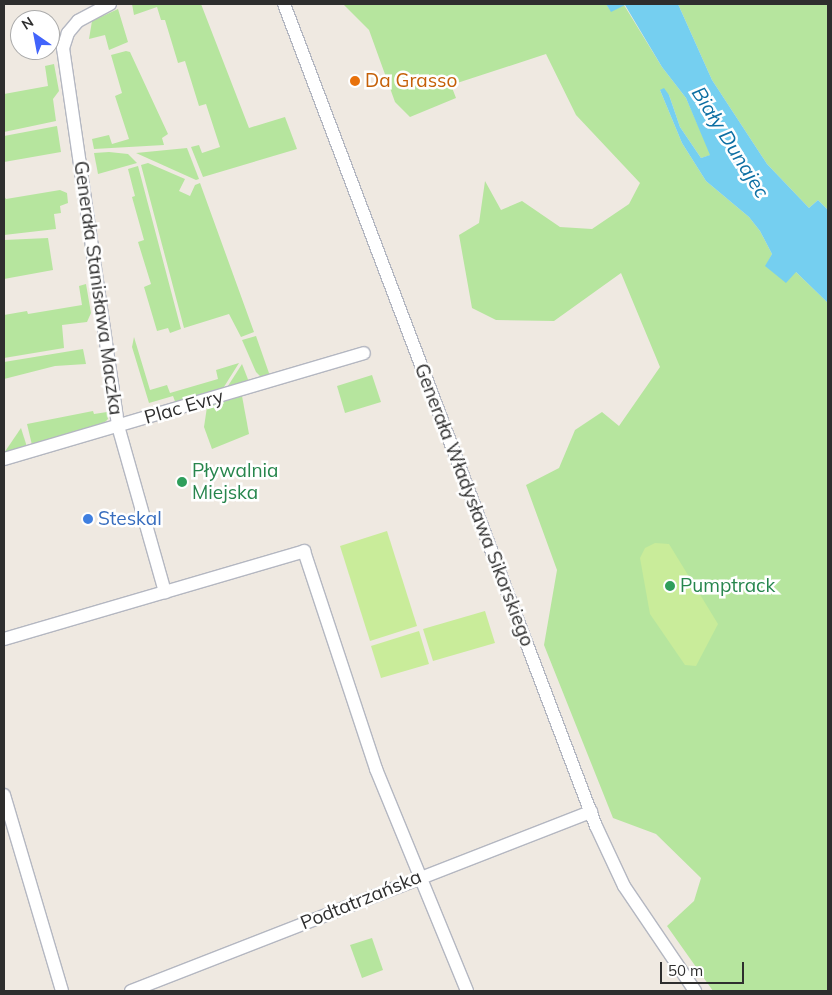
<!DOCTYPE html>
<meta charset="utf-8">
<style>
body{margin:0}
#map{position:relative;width:832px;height:995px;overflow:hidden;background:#efe9e1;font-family:Mulish,sans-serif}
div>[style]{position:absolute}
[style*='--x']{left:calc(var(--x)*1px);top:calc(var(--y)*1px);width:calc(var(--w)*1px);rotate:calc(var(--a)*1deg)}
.green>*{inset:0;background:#b6e59e}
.pitch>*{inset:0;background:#c9ec9a}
.water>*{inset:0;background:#75cff0}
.roads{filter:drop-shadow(1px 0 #b4b7c1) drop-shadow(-1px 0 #b4b7c1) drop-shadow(0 1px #b4b7c1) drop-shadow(0 -1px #b4b7c1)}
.minor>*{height:12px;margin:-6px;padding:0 6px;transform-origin:6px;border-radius:6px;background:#fff}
.dots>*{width:14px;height:14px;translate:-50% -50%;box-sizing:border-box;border:2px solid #fff;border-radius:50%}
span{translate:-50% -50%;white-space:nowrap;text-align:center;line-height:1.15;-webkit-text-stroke:5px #fff;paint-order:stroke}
.food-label{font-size:19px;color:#c56008}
.left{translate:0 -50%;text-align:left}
.street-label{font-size:19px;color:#2e2e2e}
.leisure-label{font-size:19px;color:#27864d}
.shop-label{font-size:19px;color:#366cbe}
.water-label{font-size:20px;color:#0d6fa3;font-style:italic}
.frame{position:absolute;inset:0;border:5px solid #2e2e2e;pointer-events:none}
.north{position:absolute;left:10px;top:10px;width:50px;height:50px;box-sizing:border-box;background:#fff;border:1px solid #ababab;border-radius:50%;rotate:327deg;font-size:14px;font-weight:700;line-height:20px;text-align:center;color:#2e2e2e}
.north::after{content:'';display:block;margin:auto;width:18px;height:22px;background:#4264fb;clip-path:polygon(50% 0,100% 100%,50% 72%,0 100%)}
.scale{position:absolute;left:660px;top:962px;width:84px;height:22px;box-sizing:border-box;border:2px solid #2e2e2e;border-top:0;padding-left:6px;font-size:15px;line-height:18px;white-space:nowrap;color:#2e2e2e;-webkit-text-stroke:4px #fff;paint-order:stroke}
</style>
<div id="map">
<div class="green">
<i style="clip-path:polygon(132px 4px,201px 4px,249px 128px,285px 117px,297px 149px,203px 177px,191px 147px,199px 145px,202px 153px,220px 147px,206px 104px,199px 106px,185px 61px,178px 63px,165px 20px,161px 20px,157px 7px,134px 15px)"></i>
<i style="clip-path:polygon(343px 4px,606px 4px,611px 11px,624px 5px,662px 67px,686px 98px,711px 155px,701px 158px,680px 127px,669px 95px,660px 90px,682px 143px,706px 181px,749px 217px,760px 231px,772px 254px,766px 266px,795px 271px,828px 303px,828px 991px,713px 991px,667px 926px,694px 901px,701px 878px,656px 834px,613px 818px,544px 645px,557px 570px,526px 485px,559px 468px,575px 430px,602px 412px,619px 426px,660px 367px,621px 273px,554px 321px,496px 320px,472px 308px,459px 235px,479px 223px,485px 181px,501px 210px,522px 201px,560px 227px,592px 229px,629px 204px,640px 183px,576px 115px,546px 54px,451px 85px,456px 98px,410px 117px,395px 102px,369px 30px)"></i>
<i style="clip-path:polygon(678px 4px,828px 4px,828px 210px,818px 200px,809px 208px,767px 164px,712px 80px)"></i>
<i style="clip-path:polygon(118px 9px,128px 42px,109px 50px,105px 35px,89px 39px,92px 21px)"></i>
<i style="clip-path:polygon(126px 51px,130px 52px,168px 134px,162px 138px,164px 145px,94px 149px,92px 139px,109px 135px,112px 144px,129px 139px,115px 96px,122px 93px,111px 55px)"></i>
<i style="clip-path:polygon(54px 64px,59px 91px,53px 99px,56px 121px,4px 132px,4px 94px,48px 86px,45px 66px)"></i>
<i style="clip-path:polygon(57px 126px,61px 152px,4px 162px,4px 136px)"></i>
<i style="clip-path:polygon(187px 148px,199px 179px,196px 180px,136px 153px)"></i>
<i style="clip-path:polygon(109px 152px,128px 154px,137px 163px,98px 174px,94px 153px)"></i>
<i style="clip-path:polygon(148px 163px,185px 179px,179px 191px,190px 196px,195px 185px,200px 183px,254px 332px,241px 337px,229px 314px,184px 328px,141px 165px)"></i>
<i style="clip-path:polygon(138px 166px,181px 329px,170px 333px,168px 328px,157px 331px,144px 287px,151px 284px,138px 242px,144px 240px,132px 197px,135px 196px,128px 169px)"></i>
<i style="clip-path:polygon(60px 190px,67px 193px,68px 203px,60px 206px,61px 213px,54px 214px,56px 229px,4px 235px,4px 196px,6px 199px)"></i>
<i style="clip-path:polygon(48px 238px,53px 270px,4px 279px,4px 240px)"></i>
<i style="clip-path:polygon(86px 284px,91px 313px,87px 322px,62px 325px,64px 348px,4px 358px,4px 315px,27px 311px,28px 314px,82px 305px,79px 286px)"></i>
<i style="clip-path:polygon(256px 336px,270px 376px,262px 378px,256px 372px,242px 340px)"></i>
<i style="clip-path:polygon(134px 337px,150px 390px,167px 385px,170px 393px,218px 379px,216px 370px,239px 363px,222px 390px,176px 404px,173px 396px,149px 403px,132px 347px)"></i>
<i style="clip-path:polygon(83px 349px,86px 364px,55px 366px,4px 379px,4px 362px)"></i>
<i style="clip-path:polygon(242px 364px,249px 382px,226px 389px)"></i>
<i style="clip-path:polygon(372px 375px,381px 402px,345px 413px,337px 386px)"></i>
<i style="clip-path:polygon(242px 396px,249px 434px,212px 449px,204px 427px,207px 407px)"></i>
<i style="clip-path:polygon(93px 411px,94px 414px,107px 412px,108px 419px,101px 426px,32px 445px,27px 424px)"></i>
<i style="clip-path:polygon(21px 428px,27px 447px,4px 453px)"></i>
<i style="clip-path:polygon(372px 938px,383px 970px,362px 978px,350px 945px)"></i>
</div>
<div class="pitch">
<i style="clip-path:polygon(387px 531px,417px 626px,370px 641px,340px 546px)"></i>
<i style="clip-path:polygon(655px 543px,669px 544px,718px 624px,696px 666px,685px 665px,650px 614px,640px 558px,645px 548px)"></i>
<i style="clip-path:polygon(485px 611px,495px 643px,433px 661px,423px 629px)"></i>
<i style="clip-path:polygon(419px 631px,429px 664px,381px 678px,371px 646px)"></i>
</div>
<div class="water">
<i style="clip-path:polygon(606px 4px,678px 4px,712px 80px,767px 164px,809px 208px,818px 200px,828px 210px,828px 303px,796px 272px,786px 283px,765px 266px,772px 254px,760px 231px,749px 217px,706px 181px,682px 143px,660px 90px,664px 88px,669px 95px,680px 127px,701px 158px,710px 155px,686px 98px,662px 67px,625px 5px,611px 12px)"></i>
</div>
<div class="roads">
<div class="minor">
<i style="--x:110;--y:4;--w:36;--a:152"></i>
<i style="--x:78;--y:21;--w:16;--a:130"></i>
<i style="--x:68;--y:33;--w:16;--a:108"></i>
<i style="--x:63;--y:48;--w:382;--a:81.7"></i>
<i style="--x:118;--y:426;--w:173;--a:74.2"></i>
<i style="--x:284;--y:4;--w:879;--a:69.22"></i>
<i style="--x:596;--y:826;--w:66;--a:65"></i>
<i style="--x:624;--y:886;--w:127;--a:55.9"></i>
<i style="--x:4;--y:459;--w:375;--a:-16.4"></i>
<i style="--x:4;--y:639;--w:313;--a:-16.3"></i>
<i style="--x:304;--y:551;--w:230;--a:71.7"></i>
<i style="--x:376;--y:769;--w:240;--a:67.7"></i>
<i style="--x:4;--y:795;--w:204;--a:73.5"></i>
<i style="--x:131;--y:991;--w:494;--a:-21.3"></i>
</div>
</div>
<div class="dots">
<i style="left:355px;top:81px;background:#e8710a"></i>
<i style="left:182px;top:482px;background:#2e9e5b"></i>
<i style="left:88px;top:519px;background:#3f7fe0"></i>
<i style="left:670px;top:586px;background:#2e9e5b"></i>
</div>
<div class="food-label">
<span class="left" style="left:365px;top:81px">Da Grasso</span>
</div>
<div class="street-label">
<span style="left:98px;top:288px;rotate:82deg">Generała Stanisława Maczka</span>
<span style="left:184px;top:407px;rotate:-16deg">Plac Evry</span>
<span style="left:474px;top:505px;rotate:69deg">Generała Władysława Sikorskiego</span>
<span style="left:361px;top:900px;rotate:-22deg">Podtatrzańska</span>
</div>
<div class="leisure-label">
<span class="left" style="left:192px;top:482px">Pływalnia<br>Miejska</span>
<span class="left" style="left:680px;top:586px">Pumptrack</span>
</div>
<div class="shop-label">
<span class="left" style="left:98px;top:519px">Steskal</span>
</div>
<div class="water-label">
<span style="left:731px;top:142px;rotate:58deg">Biały Dunajec</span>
</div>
<div class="frame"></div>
<div class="north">N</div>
<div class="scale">50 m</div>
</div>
